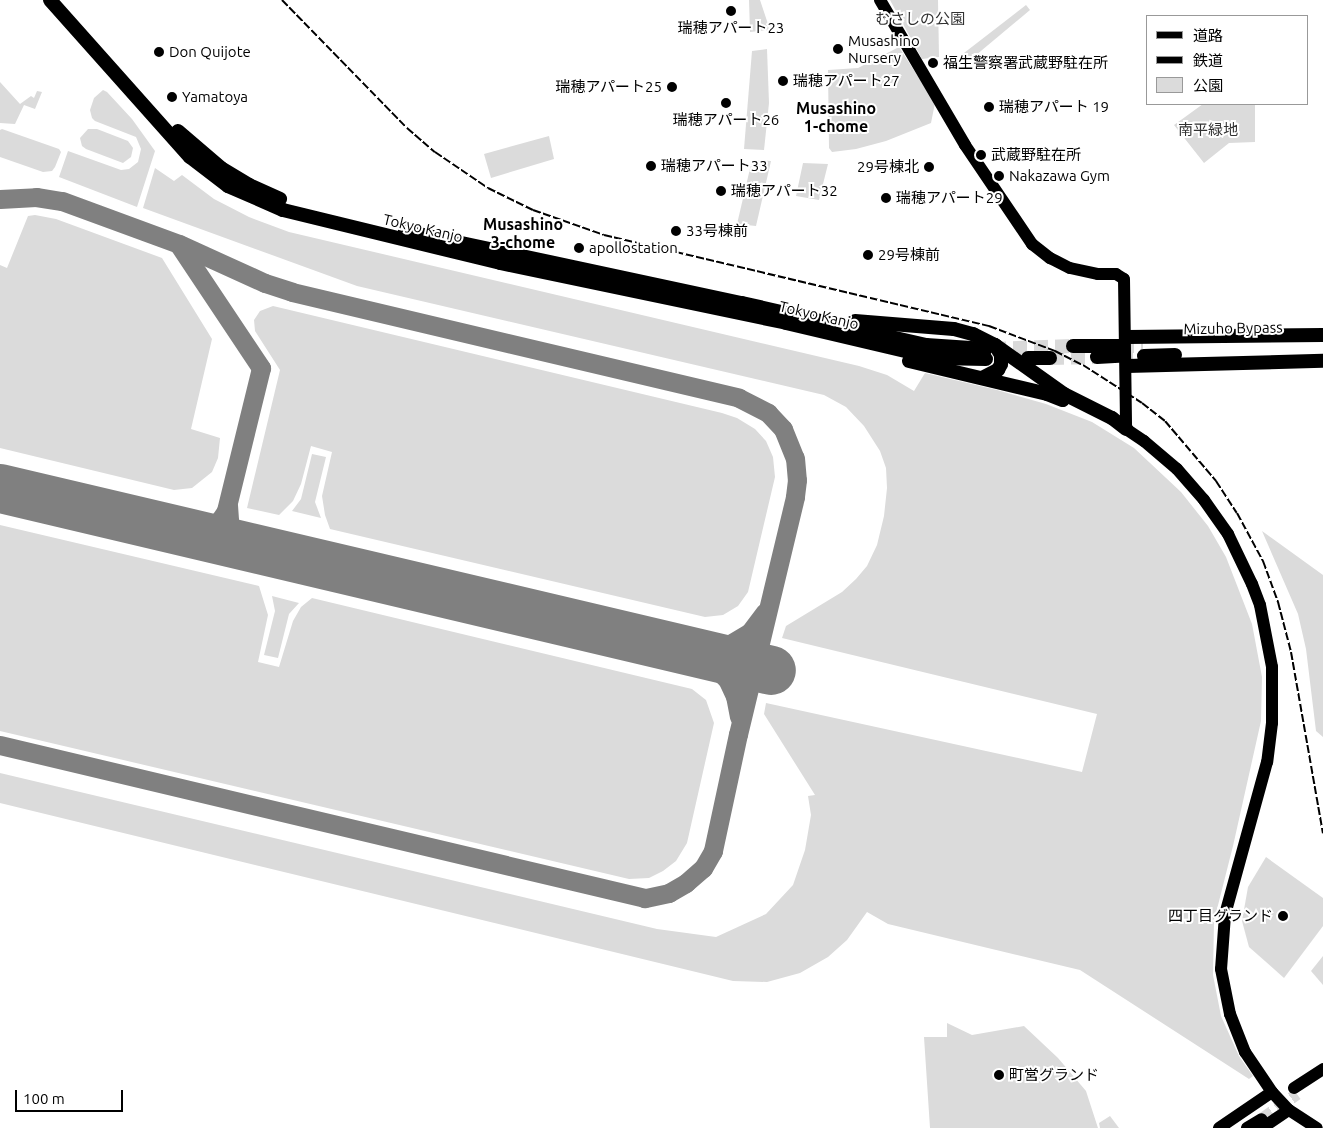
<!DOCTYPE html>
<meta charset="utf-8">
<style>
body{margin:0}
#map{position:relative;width:1323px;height:1128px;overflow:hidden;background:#fff;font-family:Ubuntu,"Noto Sans JP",sans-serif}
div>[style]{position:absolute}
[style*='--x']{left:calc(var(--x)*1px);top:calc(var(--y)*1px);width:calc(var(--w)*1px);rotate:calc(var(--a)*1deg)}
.green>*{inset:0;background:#dbdbdb}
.taxiway>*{height:19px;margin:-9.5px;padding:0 9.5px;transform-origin:9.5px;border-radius:9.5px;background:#808080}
.runway>*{height:49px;margin:-24.5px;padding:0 24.5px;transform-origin:24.5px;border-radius:24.5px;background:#808080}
.major-tunnel>*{height:12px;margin-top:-6px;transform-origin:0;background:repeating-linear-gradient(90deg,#d9d9d9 0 12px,transparent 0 18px)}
.highway-tunnel>*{height:14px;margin-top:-7px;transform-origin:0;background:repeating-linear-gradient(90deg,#d9d9d9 0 14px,transparent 0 21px)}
.major>*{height:12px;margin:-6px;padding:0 6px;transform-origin:6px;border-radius:6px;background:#000}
.highway>*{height:14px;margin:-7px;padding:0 7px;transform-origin:7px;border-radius:7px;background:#000}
.rail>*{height:2px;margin-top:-1px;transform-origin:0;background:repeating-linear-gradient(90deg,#000 0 8px,transparent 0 10.5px)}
.dots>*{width:14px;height:14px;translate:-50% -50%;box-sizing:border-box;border:2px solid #fff;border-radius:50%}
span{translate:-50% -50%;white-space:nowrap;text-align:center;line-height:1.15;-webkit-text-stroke:4px #fff;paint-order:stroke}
.park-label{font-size:15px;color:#323232}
.poi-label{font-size:15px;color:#000}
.left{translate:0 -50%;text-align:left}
.right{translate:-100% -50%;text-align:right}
.street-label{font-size:15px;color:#000}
.neighbourhood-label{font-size:16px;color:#000;font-weight:700}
.legend{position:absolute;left:1146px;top:15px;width:162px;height:90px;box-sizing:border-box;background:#fff;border:1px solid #999;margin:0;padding:6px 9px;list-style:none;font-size:15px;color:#000}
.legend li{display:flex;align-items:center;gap:10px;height:25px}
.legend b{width:25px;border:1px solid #999}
.scale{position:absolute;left:15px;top:1090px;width:108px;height:22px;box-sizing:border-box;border:2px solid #000;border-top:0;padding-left:6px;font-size:15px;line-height:18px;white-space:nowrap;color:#000;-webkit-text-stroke:4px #fff;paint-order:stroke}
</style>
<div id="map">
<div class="green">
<i style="clip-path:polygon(749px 0,760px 0,770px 30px,750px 32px)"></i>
<i style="clip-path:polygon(890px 0,938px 0,939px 57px,922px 59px)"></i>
<i style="clip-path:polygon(1026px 5px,1030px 10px,957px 71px,957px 63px,964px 53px)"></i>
<i style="clip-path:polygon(899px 47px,935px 103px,931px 123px,886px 141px,856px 149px,832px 152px,829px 148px,828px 70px,858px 68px)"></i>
<i style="clip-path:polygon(767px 49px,769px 103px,764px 150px,744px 149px,752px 51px)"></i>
<i style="clip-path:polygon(0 82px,20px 104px,31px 96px,34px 98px,37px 91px,42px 92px,35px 109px,24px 105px,15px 124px,0 123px)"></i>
<i style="clip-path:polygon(103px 90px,107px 92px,132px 119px,155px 151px,137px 207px,59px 177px,68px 151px,121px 170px,129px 169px,138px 162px,141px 149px,136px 137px,95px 121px,92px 118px,90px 110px,94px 98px)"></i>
<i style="clip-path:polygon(1203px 104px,1255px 104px,1255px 142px,1229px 143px,1204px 163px,1174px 125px)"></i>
<i style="clip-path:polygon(2px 129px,59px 149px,61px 152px,55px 167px,52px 171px,43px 172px,0 157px,0 130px)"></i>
<i style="clip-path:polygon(88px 129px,97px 129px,128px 141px,133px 148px,131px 157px,123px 163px,86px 149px,82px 146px,80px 138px)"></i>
<i style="clip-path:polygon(549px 136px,554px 159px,491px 178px,484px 154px)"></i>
<i style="clip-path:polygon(752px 160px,771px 161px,756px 226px,737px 224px)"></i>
<i style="clip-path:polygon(803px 163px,828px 164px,819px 200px,796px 196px)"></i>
<i style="clip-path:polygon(155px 168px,174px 181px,182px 175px,214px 199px,249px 217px,289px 232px,859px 366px,887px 375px,914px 391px,925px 373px,997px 390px,1046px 404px,1092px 422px,1134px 448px,1181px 492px,1208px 526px,1226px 557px,1252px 624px,1262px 677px,1261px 721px,1233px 846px,1214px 921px,1213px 975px,1221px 1016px,1239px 1056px,1253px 1076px,1249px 1079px,1080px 970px,888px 924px,867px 912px,847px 940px,828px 957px,800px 973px,767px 982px,733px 981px,0 803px,0 773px,657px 929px,716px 937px,766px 914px,793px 885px,805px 850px,811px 815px,808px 796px,815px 795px,764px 714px,766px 703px,1082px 772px,1097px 714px,782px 638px,786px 626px,842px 592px,856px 579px,867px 566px,877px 545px,884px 516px,887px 488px,886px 468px,880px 451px,864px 426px,846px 407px,824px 395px,357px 286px,143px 208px)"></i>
<i style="clip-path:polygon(35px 215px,56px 219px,162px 258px,212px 339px,191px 429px,220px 438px,218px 458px,212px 472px,192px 488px,174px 490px,0 448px,0 265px,7px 268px,28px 216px)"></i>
<i style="clip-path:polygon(273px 306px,722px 413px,737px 418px,755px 429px,766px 441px,773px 457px,775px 477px,748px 592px,738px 606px,723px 615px,705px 617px,330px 529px,325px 515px,322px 496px,332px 452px,311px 446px,301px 484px,293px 501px,279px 515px,247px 508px,280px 370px,255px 331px,254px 320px,260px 311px)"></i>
<i style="clip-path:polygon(312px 454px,326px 457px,315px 502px,321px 518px,292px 511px,301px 499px)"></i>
<i style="clip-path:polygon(0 525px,259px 586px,268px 615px,258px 662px,279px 667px,293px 621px,301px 607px,312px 598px,692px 689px,706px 700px,714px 723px,687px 843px,676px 861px,663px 871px,649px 878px,629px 879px,0 731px)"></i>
<i style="clip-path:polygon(1262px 531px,1323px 575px,1323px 737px,1316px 731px,1306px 649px,1298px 614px)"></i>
<i style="clip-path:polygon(272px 596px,299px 603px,289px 614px,278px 658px,264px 655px,275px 611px)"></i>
<i style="clip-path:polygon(1266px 857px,1323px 898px,1323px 926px,1284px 978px,1249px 947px,1242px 921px,1248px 887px)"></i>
<i style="clip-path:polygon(1323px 956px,1323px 985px,1311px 971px)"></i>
<i style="clip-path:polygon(947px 1023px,972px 1035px,1024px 1026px,1058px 1058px,1086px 1091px,1098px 1128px,930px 1128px,924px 1037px,947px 1037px)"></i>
<i style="clip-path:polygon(1110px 1116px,1119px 1128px,1100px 1128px,1099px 1123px)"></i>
</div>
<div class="taxiway">
<i style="--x:0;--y:199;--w:36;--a:-3"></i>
<i style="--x:36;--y:197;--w:26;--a:9"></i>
<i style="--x:62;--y:201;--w:125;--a:20.2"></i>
<i style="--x:179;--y:244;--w:94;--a:24.4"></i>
<i style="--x:265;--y:283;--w:28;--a:18"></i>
<i style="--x:292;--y:292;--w:459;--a:13.3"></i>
<i style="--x:739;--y:398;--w:33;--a:27"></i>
<i style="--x:768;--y:413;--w:22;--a:47"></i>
<i style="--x:783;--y:429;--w:31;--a:68"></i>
<i style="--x:795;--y:458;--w:22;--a:85"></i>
<i style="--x:797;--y:480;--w:17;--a:97"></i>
<i style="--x:795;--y:497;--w:244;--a:103.5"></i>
<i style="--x:738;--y:734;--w:120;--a:102.1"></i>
<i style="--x:713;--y:851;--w:20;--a:120"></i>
<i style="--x:703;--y:868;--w:23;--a:139"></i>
<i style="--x:686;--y:883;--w:20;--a:150"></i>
<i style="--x:669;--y:893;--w:25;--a:168"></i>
<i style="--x:645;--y:898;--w:663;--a:-166.66"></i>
<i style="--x:179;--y:245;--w:148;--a:56.3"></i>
<i style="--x:261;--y:368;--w:147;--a:103.8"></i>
<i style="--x:226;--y:511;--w:11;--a:124"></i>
<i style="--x:220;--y:520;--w:11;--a:139"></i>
<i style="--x:212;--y:527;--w:23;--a:165"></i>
<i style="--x:228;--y:505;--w:16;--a:86"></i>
<i style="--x:229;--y:521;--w:12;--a:70"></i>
<i style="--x:233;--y:532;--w:21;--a:43"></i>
<i style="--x:684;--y:649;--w:24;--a:24"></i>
<i style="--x:706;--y:659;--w:29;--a:44"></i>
<i style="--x:727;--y:679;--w:19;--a:65"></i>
<i style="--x:735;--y:696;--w:21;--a:79"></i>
<i style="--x:689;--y:649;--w:23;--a:2"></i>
<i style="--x:712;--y:650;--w:21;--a:-19"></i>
<i style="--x:732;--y:643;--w:21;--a:-31"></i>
<i style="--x:750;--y:632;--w:25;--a:-53"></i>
</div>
<div class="runway">
<i style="--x:0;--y:488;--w:792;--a:13.28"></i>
</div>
<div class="major-tunnel">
<i style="--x:1262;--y:1119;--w:43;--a:-35.5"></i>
</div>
<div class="highway-tunnel">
<i style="--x:1120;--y:346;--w:23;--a:0"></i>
<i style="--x:992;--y:349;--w:81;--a:-2.1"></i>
<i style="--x:1119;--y:356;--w:25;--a:0"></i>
<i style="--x:1050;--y:358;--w:47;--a:-1.2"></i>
</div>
<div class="major">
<i style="--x:880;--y:0;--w:168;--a:59.6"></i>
<i style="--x:965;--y:145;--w:120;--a:55.9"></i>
<i style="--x:1032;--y:244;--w:23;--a:38"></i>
<i style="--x:1050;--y:258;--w:22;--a:27"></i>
<i style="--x:1070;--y:268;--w:29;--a:12"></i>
<i style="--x:1098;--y:274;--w:18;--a:0"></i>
<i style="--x:1116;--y:274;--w:9;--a:32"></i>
<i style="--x:1124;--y:279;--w:150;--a:89.2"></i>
<i style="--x:1126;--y:429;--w:22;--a:34"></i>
<i style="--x:1144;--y:441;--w:43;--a:40.3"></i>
<i style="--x:1177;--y:469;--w:41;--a:48.9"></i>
<i style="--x:1204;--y:500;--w:42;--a:54.8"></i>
<i style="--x:1228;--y:534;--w:55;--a:64.4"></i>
<i style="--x:1252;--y:584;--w:22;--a:69"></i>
<i style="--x:1260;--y:605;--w:63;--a:79"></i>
<i style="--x:1272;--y:667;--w:56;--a:90"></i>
<i style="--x:1272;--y:723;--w:39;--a:97"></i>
<i style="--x:1267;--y:762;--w:159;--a:105.4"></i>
<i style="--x:1225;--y:915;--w:54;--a:94.2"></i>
<i style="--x:1221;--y:969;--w:46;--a:78.7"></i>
<i style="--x:1230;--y:1014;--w:41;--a:68.5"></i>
<i style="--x:1245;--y:1052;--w:48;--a:56"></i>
<i style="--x:1272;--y:1092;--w:25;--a:47"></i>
<i style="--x:1289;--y:1110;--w:33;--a:33"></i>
<i style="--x:1294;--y:1088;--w:35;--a:-33"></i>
<i style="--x:1219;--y:1128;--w:64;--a:-34.2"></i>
<i style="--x:1247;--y:1128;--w:17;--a:-31"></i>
<i style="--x:1262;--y:1128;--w:32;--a:-34"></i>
</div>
<div class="highway">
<i style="--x:50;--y:0;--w:210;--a:48.3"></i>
<i style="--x:190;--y:157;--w:48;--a:37.3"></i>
<i style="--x:228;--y:186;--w:60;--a:23.6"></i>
<i style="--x:283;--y:210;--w:223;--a:13.7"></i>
<i style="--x:500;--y:263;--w:292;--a:11.8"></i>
<i style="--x:786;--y:323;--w:131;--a:13.2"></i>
<i style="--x:914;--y:353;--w:24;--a:12"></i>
<i style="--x:937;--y:358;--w:49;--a:1.2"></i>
<i style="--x:178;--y:131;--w:57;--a:40.7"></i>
<i style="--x:221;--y:168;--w:33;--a:31"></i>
<i style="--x:249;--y:185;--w:34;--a:24"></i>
<i style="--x:405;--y:231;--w:345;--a:12.1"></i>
<i style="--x:742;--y:303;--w:189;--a:12.9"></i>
<i style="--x:926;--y:345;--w:60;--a:3.8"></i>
<i style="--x:855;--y:321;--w:99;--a:4.6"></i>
<i style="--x:954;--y:329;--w:20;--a:15"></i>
<i style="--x:973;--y:334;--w:25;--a:27"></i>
<i style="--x:995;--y:345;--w:85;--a:35.4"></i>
<i style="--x:1064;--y:394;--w:54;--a:26.6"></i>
<i style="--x:1112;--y:418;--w:18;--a:38"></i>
<i style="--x:1127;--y:337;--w:196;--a:-0.6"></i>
<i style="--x:1073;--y:346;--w:47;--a:0"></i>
<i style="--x:1144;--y:356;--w:31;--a:-2"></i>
<i style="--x:1097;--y:357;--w:22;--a:-3"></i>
<i style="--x:1028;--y:358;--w:22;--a:0"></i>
<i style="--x:909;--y:361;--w:142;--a:13.4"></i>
<i style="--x:1047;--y:394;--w:17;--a:21"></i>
<i style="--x:1127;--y:366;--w:196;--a:-1.5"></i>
<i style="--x:982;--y:378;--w:18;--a:-27"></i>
<i style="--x:998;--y:370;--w:7;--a:-63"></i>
<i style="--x:1001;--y:364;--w:9;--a:-90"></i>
<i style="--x:1001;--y:355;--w:12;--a:-121"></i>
</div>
<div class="rail">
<i style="--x:282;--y:0;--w:179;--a:45.7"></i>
<i style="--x:407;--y:128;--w:37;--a:41"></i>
<i style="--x:435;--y:152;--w:64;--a:34.2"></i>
<i style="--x:488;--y:188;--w:50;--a:26.1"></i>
<i style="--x:533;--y:210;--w:75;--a:19.4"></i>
<i style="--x:604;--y:235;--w:396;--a:13.3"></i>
<i style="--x:989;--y:326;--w:71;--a:20.7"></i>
<i style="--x:1055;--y:351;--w:31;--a:27"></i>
<i style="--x:1083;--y:365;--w:70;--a:32.8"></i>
<i style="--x:1142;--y:403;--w:29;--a:38"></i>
<i style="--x:1165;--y:421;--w:79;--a:49.6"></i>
<i style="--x:1216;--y:481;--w:38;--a:57"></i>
<i style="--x:1237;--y:513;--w:55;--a:61.6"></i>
<i style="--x:1263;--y:561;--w:44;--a:69.9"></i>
<i style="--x:1278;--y:602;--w:52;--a:75.4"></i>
<i style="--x:1291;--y:652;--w:184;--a:80"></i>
</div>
<div class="dots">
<i style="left:731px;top:11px;background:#000"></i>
<i style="left:838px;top:49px;background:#000"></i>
<i style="left:159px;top:52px;background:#000"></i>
<i style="left:933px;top:63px;background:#000"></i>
<i style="left:783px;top:81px;background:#000"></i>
<i style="left:672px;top:87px;background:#000"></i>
<i style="left:172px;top:97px;background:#000"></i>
<i style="left:726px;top:103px;background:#000"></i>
<i style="left:989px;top:107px;background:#000"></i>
<i style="left:981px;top:155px;background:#000"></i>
<i style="left:651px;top:166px;background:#000"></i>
<i style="left:929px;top:167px;background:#000"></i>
<i style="left:999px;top:176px;background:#000"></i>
<i style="left:721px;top:191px;background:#000"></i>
<i style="left:886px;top:198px;background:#000"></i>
<i style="left:676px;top:231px;background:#000"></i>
<i style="left:579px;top:248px;background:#000"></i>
<i style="left:868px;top:255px;background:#000"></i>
<i style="left:1283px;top:916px;background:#000"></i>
<i style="left:999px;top:1075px;background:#000"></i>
</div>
<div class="park-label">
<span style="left:920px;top:19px">むさしの公園</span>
<span style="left:1208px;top:130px">南平緑地</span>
</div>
<div class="poi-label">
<span style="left:731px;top:28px">瑞穂アパート23</span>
<span class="left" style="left:848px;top:49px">Musashino<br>Nursery</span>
<span class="left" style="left:169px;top:52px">Don Quijote</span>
<span class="left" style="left:943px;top:63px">福生警察署武蔵野駐在所</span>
<span class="left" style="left:793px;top:81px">瑞穂アパート27</span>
<span class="right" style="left:662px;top:87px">瑞穂アパート25</span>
<span class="left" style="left:182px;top:97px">Yamatoya</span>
<span class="left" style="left:999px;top:107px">瑞穂アパート 19</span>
<span style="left:726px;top:120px">瑞穂アパート26</span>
<span class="left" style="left:991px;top:155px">武蔵野駐在所</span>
<span class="left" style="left:661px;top:166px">瑞穂アパート33</span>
<span class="right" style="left:919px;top:167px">29号棟北</span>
<span class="left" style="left:1009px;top:176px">Nakazawa Gym</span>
<span class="left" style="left:731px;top:191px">瑞穂アパート32</span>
<span class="left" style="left:896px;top:198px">瑞穂アパート29</span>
<span class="left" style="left:686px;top:231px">33号棟前</span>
<span class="left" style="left:589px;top:248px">apollostation</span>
<span class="left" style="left:878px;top:255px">29号棟前</span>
<span class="right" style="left:1273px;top:916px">四丁目グランド</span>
<span class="left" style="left:1009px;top:1075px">町営グランド</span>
</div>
<div class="street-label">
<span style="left:423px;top:228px;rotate:13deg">Tokyo Kanjo</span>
<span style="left:819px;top:315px;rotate:13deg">Tokyo Kanjo</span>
<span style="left:1233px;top:328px;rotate:-1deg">Mizuho Bypass</span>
</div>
<div class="neighbourhood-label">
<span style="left:836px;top:117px">Musashino<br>1-chome</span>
<span style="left:523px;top:233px">Musashino<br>3-chome</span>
</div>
<ul class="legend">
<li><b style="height:6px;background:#000"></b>道路</li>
<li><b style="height:6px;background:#000"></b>鉄道</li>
<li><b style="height:14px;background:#dbdbdb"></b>公園</li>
</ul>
<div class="scale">100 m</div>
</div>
